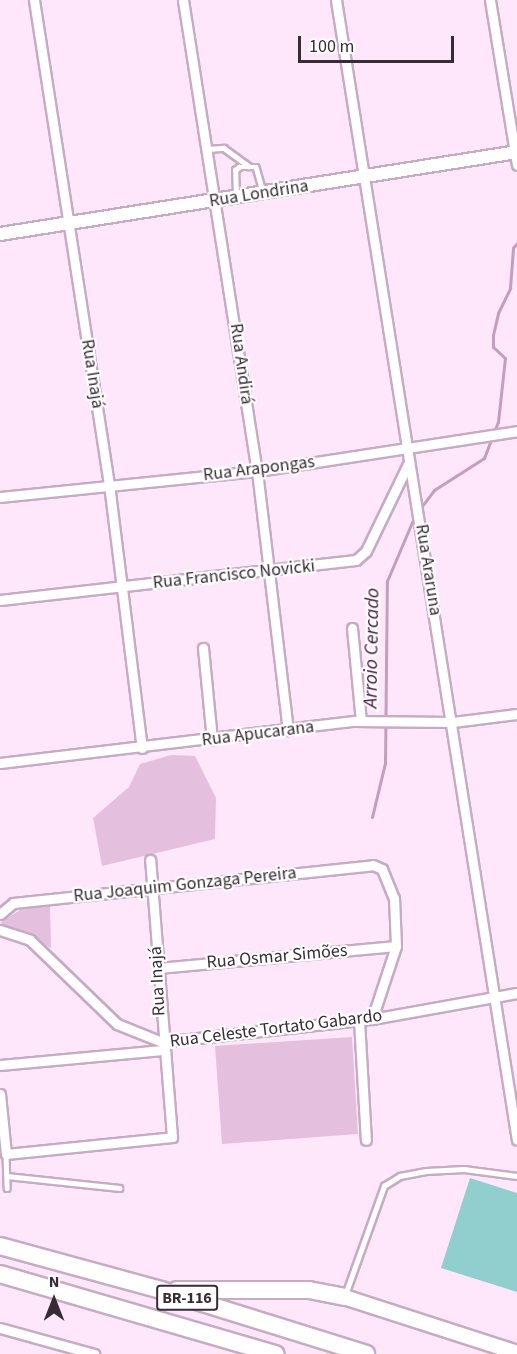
<!DOCTYPE html>
<meta charset="utf-8">
<style>
body{margin:0}
#map{position:relative;width:517px;height:1354px;overflow:hidden;background:#fee7fa;font-family:"Source Sans 3",sans-serif}
div>[style]{position:absolute}
[style*='--x']{left:calc(var(--x)*1px);top:calc(var(--y)*1px);width:calc(var(--w)*1px);rotate:calc(var(--a)*1deg)}
.green>*{inset:0;background:#e4c0de}
.stream>*{height:3px;margin:-1.5px;padding:0 1.5px;transform-origin:1.5px;border-radius:1.5px;background:#c59dbe}
.building>*{inset:0;background:#90cfce}
.roads{filter:drop-shadow(2px 0 #c6abc2) drop-shadow(-2px 0 #c6abc2) drop-shadow(0 2px #c6abc2) drop-shadow(0 -2px #c6abc2)}
.service>*{height:4.5px;margin:-2.25px;padding:0 2.25px;transform-origin:2.25px;border-radius:2.25px;background:#fff}
.minor>*{height:9px;margin:-4.5px;padding:0 4.5px;transform-origin:4.5px;border-radius:4.5px;background:#fff}
.tertiary>*{height:12px;margin:-6px;padding:0 6px;transform-origin:6px;border-radius:6px;background:#fff}
.secondary>*{height:14px;margin:-7px;padding:0 7px;transform-origin:7px;border-radius:7px;background:#fff}
.motorway>*{height:16px;margin:-8px;padding:0 8px;transform-origin:8px;border-radius:8px;background:#fff}
span{translate:-50% -50%;white-space:nowrap;text-align:center;line-height:1.15;-webkit-text-stroke:4.5px #fff;paint-order:stroke}
.shield-label span{padding:2px 4px;background:#fff;border:2px solid;border-radius:4px;-webkit-text-stroke-width:0}
.shield-label{font-size:16px;color:#372c35;font-weight:700}
.street-label{font-size:18px;color:#372c35}
.water-label{font-size:20px;color:#42123d;font-style:italic}
.north{position:absolute;left:24px;top:1270px;width:60px;height:60px;-webkit-text-stroke:4px #fff;paint-order:stroke;rotate:0deg;font-size:16px;font-weight:700;line-height:24px;text-align:center;color:#372c35}
.north::after{content:'';display:block;margin:auto;width:21px;height:27px;background:#372c35;clip-path:polygon(50% 0,100% 100%,50% 72%,0 100%)}
.scale{position:absolute;left:298px;top:36px;width:156px;height:27px;box-sizing:border-box;border:3px solid #372c35;border-top:0;padding-left:8px;font-size:18px;line-height:21px;white-space:nowrap;color:#372c35;-webkit-text-stroke:4px #fff;paint-order:stroke}
</style>
<div id="map">
<div class="green">
<i style="clip-path:polygon(171px 755px,195px 756px,216px 798px,215px 839px,102px 866px,93px 818px,129px 787px,140px 764px)"></i>
<i style="clip-path:polygon(26px 906px,50px 906px,51px 948px,0 923px)"></i>
<i style="clip-path:polygon(352px 1037px,358px 1134px,222px 1144px,215px 1046px)"></i>
</div>
<div class="stream">
<i style="--x:419;--y:510;--w:25;--a:-53"></i>
<i style="--x:434;--y:490;--w:59;--a:-32.6"></i>
<i style="--x:484;--y:458;--w:39;--a:-69"></i>
<i style="--x:498;--y:422;--w:64;--a:-83.8"></i>
<i style="--x:505;--y:358;--w:16;--a:-137"></i>
<i style="--x:493;--y:347;--w:12;--a:-90"></i>
<i style="--x:493;--y:335;--w:23;--a:-77"></i>
<i style="--x:498;--y:313;--w:28;--a:-64"></i>
<i style="--x:510;--y:288;--w:40;--a:-85.7"></i>
<i style="--x:513;--y:248;--w:6;--a:-51"></i>
<i style="--x:372;--y:817;--w:56;--a:-76.5"></i>
<i style="--x:385;--y:763;--w:182;--a:-89.4"></i>
<i style="--x:387;--y:581;--w:72;--a:-67"></i>
</div>
<div class="building">
<i style="clip-path:polygon(470px 1178px,517px 1193px,517px 1292px,441px 1268px)"></i>
</div>
<div class="roads">
<div class="service">
<i style="--x:208;--y:149;--w:16;--a:-4"></i>
<i style="--x:224;--y:148;--w:31;--a:36"></i>
<i style="--x:236;--y:195;--w:25;--a:-92"></i>
<i style="--x:235;--y:170;--w:5;--a:-37"></i>
<i style="--x:239;--y:167;--w:17;--a:0"></i>
<i style="--x:256;--y:167;--w:25;--a:74"></i>
<i style="--x:6;--y:1155;--w:33;--a:88"></i>
<i style="--x:7;--y:1176;--w:113;--a:6.1"></i>
<i style="--x:345;--y:1295;--w:116;--a:-70.3"></i>
<i style="--x:384;--y:1186;--w:19;--a:-32"></i>
<i style="--x:400;--y:1176;--w:26;--a:-11"></i>
<i style="--x:426;--y:1171;--w:38;--a:-3"></i>
<i style="--x:464;--y:1169;--w:53;--a:7.5"></i>
</div>
<div class="minor">
<i style="--x:34;--y:0;--w:490;--a:81.2"></i>
<i style="--x:109;--y:484;--w:266;--a:82.9"></i>
<i style="--x:183;--y:0;--w:477;--a:81.1"></i>
<i style="--x:257;--y:471;--w:261;--a:83.2"></i>
<i style="--x:336;--y:0;--w:1154;--a:80.98"></i>
<i style="--x:490;--y:0;--w:167;--a:80.7"></i>
<i style="--x:0;--y:497;--w:258;--a:-5.8"></i>
<i style="--x:257;--y:471;--w:263;--a:-8.7"></i>
<i style="--x:0;--y:600;--w:358;--a:-6.4"></i>
<i style="--x:356;--y:560;--w:13;--a:-42"></i>
<i style="--x:366;--y:551;--w:99;--a:-64.2"></i>
<i style="--x:352;--y:628;--w:93;--a:84.5"></i>
<i style="--x:203;--y:648;--w:92;--a:84.4"></i>
<i style="--x:0;--y:763;--w:356;--a:-6.8"></i>
<i style="--x:354;--y:721;--w:99;--a:0.6"></i>
<i style="--x:453;--y:722;--w:64;--a:-7.1"></i>
<i style="--x:0;--y:914;--w:17;--a:-40"></i>
<i style="--x:13;--y:903;--w:362;--a:-6"></i>
<i style="--x:373;--y:865;--w:10;--a:24"></i>
<i style="--x:382;--y:869;--w:31;--a:68"></i>
<i style="--x:394;--y:898;--w:48;--a:87.6"></i>
<i style="--x:396;--y:946;--w:77;--a:108.2"></i>
<i style="--x:0;--y:930;--w:32;--a:18"></i>
<i style="--x:30;--y:940;--w:121;--a:44"></i>
<i style="--x:117;--y:1024;--w:48;--a:21.8"></i>
<i style="--x:162;--y:1042;--w:211;--a:-6.3"></i>
<i style="--x:372;--y:1019;--w:147;--a:-10.2"></i>
<i style="--x:158;--y:968;--w:239;--a:-5.3"></i>
<i style="--x:359;--y:1020;--w:120;--a:86.7"></i>
<i style="--x:0;--y:1065;--w:164;--a:-5.3"></i>
<i style="--x:0;--y:1094;--w:60;--a:84.3"></i>
<i style="--x:6;--y:1154;--w:167;--a:-5.8"></i>
<i style="--x:172;--y:1137;--w:278;--a:-94.5"></i>
<i style="--x:0;--y:1328;--w:98;--a:15.5"></i>
</div>
<div class="tertiary">
<i style="--x:0;--y:234;--w:523;--a:-9.01"></i>
</div>
<div class="secondary">
<i style="--x:344;--y:1297;--w:182;--a:17.9"></i>
</div>
<div class="motorway">
<i style="--x:0;--y:1246;--w:167;--a:15.3"></i>
<i style="--x:161;--y:1290;--w:215;--a:17.3"></i>
<i style="--x:0;--y:1274;--w:287;--a:16.2"></i>
<i style="--x:177;--y:1290;--w:132;--a:0"></i>
<i style="--x:309;--y:1290;--w:36;--a:11"></i>
</div>
</div>
<div class="shield-label">
<span style="left:187px;top:1298px">BR-116</span>
</div>
<div class="street-label">
<span style="left:259px;top:194px;rotate:-9deg">Rua Londrina</span>
<span style="left:241px;top:364px;rotate:82deg">Rua Andirá</span>
<span style="left:92px;top:374px;rotate:81deg">Rua Inajá</span>
<span style="left:259px;top:469px;rotate:-7deg">Rua Arapongas</span>
<span style="left:428px;top:570px;rotate:81deg">Rua Araruna</span>
<span style="left:234px;top:575px;rotate:-6deg">Rua Francisco Novicki</span>
<span style="left:258px;top:734px;rotate:-7deg">Rua Apucarana</span>
<span style="left:185px;top:885px;rotate:-6deg">Rua Joaquim Gonzaga Pereira</span>
<span style="left:277px;top:957px;rotate:-5deg">Rua Osmar Simões</span>
<span style="left:158px;top:981px;rotate:-93deg">Rua Inajá</span>
<span style="left:276px;top:1029px;rotate:-7deg">Rua Celeste Tortato Gabardo</span>
</div>
<div class="water-label">
<span style="left:372px;top:648px;rotate:-89deg">Arroio Cercado</span>
</div>
<div class="north">N</div>
<div class="scale">100 m</div>
</div>
